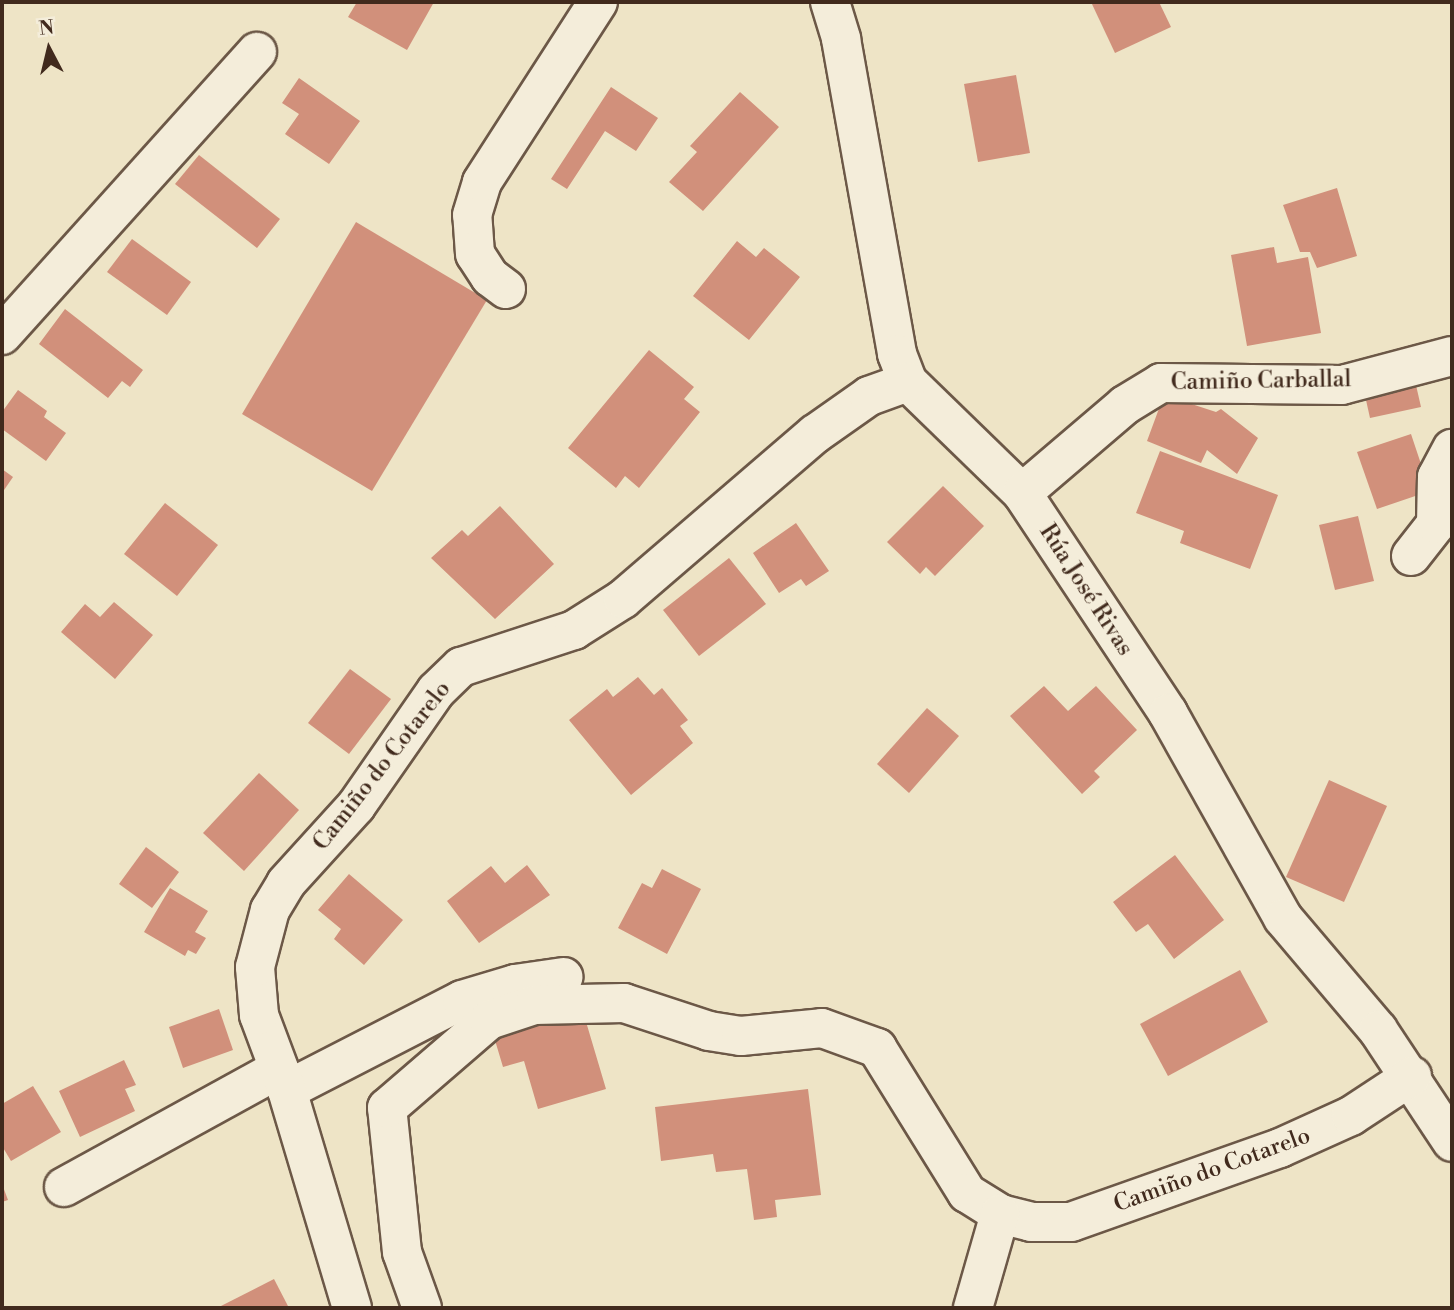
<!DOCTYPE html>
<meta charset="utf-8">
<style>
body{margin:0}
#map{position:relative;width:1454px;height:1310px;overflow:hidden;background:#eee4c6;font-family:"Libre Bodoni",serif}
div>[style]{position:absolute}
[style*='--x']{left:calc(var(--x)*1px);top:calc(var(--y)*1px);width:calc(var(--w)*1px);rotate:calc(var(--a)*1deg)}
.building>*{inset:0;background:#d1907b}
.roads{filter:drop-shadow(2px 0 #6c5847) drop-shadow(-2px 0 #6c5847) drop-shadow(0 2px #6c5847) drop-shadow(0 -2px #6c5847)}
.minor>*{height:38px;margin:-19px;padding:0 19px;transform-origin:19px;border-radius:19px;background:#f4edda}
span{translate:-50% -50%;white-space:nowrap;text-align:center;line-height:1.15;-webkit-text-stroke:6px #f4edda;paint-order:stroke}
.street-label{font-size:23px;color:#412a1d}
.frame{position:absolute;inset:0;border:4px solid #412a1d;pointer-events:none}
.north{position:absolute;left:14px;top:14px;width:70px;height:70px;-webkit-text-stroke:5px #f4edda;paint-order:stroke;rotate:353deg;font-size:19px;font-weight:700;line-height:28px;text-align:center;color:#412a1d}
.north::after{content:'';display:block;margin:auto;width:24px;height:32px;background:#412a1d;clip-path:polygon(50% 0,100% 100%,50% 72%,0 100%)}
</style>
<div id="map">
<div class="building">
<i style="clip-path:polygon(357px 2px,434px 2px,407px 50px,348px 17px)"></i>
<i style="clip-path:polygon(1091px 2px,1159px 2px,1171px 27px,1115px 53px)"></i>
<i style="clip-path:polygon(1016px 75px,1030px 153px,978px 162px,964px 84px)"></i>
<i style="clip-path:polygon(299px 78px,360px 121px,329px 164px,285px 134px,299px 114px,282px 103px)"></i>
<i style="clip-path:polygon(611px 87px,658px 118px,636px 151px,605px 131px,567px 189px,551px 179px)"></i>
<i style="clip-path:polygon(740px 92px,779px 127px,703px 211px,669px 182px,697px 152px,690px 146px)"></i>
<i style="clip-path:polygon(199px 155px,280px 219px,257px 248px,175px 184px)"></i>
<i style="clip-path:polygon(1337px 188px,1357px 256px,1317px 268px,1310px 252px,1300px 252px,1283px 205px)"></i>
<i style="clip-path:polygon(356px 222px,487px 300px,372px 491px,242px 414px)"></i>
<i style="clip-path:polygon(132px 239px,191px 282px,167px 315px,107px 272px)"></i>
<i style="clip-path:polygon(737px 241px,756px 257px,764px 248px,800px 277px,749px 340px,693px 296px)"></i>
<i style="clip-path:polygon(1274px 247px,1277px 263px,1308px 257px,1321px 333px,1247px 346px,1231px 255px)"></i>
<i style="clip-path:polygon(65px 309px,143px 370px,130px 387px,122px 381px,108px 398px,39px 344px)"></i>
<i style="clip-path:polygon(649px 350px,694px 387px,684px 399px,700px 412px,639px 488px,625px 476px,616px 488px,568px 448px)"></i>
<i style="clip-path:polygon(1413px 372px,1421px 407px,1370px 418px,1362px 382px)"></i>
<i style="clip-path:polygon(18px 390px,47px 411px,44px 417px,66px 433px,46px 461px,2px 429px,2px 412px)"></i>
<i style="clip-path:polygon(1164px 395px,1216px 412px,1221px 409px,1258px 438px,1237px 474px,1207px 450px,1201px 463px,1147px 441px)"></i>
<i style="clip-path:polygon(1411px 434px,1430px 491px,1377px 509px,1357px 452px)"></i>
<i style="clip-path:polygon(1160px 451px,1278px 495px,1250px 569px,1180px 543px,1184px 531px,1136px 513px)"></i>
<i style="clip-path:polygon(2px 469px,13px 477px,2px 493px)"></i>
<i style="clip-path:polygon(943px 486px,984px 526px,935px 576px,926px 567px,920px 574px,887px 542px)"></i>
<i style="clip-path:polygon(165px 503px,218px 545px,177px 596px,124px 554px)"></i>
<i style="clip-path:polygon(500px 506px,554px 564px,495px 619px,431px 558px,462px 530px,468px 536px)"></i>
<i style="clip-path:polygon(1358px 516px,1374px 581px,1335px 590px,1319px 525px)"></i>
<i style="clip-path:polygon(796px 523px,829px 571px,806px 586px,801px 579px,779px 593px,753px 553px)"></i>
<i style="clip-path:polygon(729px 558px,766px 604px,699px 656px,663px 610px)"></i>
<i style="clip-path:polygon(114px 602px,153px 635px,115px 679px,61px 632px,85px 604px,100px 617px)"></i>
<i style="clip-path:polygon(350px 669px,391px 699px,349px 754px,308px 723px)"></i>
<i style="clip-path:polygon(638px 677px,654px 695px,662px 688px,688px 720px,680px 726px,693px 743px,631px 795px,569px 720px,607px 689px,613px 697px)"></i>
<i style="clip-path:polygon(1044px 686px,1068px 711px,1096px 686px,1137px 730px,1094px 771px,1100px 777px,1082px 794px,1010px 716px)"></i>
<i style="clip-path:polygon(927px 708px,959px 736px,909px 793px,877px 764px)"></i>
<i style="clip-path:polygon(259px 773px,299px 810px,244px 871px,203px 833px)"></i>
<i style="clip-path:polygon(1329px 780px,1387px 806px,1344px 902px,1286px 877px)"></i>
<i style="clip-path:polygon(146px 847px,179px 872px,152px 908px,119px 884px)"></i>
<i style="clip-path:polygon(1175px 855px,1224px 920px,1174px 959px,1148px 924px,1136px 932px,1113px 902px)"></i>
<i style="clip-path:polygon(527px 865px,550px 895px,479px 943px,447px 901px,491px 866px,505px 883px)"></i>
<i style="clip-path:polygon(662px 869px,701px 889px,667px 954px,618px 928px,642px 883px,652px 888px)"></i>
<i style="clip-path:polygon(349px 874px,403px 920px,364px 965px,334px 939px,341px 929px,318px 910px)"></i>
<i style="clip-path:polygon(170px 888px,208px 911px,195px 932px,206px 938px,196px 954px,188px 950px,185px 956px,144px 932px)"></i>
<i style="clip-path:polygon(1240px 970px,1268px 1022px,1168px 1076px,1140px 1024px)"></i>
<i style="clip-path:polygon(219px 1009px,233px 1050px,183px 1068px,169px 1027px)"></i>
<i style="clip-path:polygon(584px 1015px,606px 1089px,538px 1109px,524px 1061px,503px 1067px,491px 1027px)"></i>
<i style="clip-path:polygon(124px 1060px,136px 1085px,125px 1089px,135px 1111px,80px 1137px,59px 1091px)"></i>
<i style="clip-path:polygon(33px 1086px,61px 1132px,11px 1161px,2px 1146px,2px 1104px)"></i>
<i style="clip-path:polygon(808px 1089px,821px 1195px,775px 1200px,777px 1217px,754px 1220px,747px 1169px,716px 1172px,713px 1154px,661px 1161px,655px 1107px)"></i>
<i style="clip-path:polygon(2px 1184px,8px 1200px,2px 1202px)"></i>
<i style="clip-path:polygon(274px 1279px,289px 1308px,217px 1308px)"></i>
</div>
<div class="roads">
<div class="minor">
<i style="--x:830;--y:2;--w:39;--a:73"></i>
<i style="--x:841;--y:39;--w:320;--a:79.9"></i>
<i style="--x:897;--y:354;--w:30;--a:69"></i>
<i style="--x:908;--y:382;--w:159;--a:44.2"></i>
<i style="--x:1022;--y:493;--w:264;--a:56.4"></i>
<i style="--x:1168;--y:713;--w:235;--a:60.7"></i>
<i style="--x:1283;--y:918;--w:147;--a:49.7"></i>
<i style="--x:1378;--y:1030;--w:134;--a:56.5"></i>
<i style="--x:506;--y:289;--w:20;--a:-143"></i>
<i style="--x:490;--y:277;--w:27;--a:-123"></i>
<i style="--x:475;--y:254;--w:39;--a:-94"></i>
<i style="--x:472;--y:215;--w:34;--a:-73"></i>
<i style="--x:482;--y:182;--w:214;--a:-57.2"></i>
<i style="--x:2;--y:335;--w:381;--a:-48"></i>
<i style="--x:1022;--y:493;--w:135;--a:-40.5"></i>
<i style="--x:1125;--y:405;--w:42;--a:-31.4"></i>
<i style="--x:1161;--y:383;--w:181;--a:0.6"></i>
<i style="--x:1342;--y:385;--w:114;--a:-14.8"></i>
<i style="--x:1411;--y:556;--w:41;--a:-52"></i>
<i style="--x:1436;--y:524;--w:47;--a:-88.8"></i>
<i style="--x:1437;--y:477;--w:32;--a:-62"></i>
<i style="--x:287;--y:1090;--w:197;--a:-27.2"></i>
<i style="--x:462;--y:1000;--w:55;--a:-16.8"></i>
<i style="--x:515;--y:984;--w:49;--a:-8.3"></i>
<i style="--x:64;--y:1187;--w:245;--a:-28.8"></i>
<i style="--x:352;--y:1308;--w:227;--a:-106.6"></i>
<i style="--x:287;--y:1090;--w:80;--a:-110.5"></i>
<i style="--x:259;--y:1015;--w:48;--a:-94.8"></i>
<i style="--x:255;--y:967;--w:59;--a:-75.3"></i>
<i style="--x:270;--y:910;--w:31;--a:-59"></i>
<i style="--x:286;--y:883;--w:104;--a:-47.7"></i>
<i style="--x:356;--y:806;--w:140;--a:-55.2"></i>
<i style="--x:436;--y:691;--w:35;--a:-44"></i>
<i style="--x:461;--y:667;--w:119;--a:-18.1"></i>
<i style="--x:574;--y:630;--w:58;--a:-32.3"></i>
<i style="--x:623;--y:599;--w:253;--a:-40.7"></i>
<i style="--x:815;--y:434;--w:66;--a:-35.1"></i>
<i style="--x:869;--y:396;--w:41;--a:-19.7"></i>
<i style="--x:422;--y:1308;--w:59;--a:-109.7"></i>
<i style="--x:402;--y:1252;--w:145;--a:-95.9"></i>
<i style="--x:387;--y:1108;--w:135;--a:-40.8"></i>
<i style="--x:489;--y:1020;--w:47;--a:-18.4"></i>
<i style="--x:534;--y:1005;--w:90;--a:-1.3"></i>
<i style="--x:624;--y:1003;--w:89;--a:18.2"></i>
<i style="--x:709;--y:1031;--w:32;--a:9"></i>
<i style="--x:741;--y:1036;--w:81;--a:-5.6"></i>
<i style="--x:822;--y:1028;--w:59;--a:20"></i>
<i style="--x:877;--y:1048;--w:171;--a:58.2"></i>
<i style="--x:967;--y:1193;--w:39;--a:32"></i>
<i style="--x:1000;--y:1214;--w:32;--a:14"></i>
<i style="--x:1031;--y:1222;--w:40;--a:0"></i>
<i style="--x:1071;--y:1222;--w:222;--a:-19.5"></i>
<i style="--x:1280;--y:1148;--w:78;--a:-24.3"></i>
<i style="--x:1351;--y:1116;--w:73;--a:-33.3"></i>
<i style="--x:973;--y:1308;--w:98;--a:-74"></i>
</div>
</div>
<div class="street-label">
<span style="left:1261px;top:381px;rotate:-1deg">Camiño Carballal</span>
<span style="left:1086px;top:590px;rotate:57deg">Rúa José Rivas</span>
<span style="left:382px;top:766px;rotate:-52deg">Camiño do Cotarelo</span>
<span style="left:1212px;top:1170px;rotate:-20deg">Camiño do Cotarelo</span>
</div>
<div class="frame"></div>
<div class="north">N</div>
</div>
